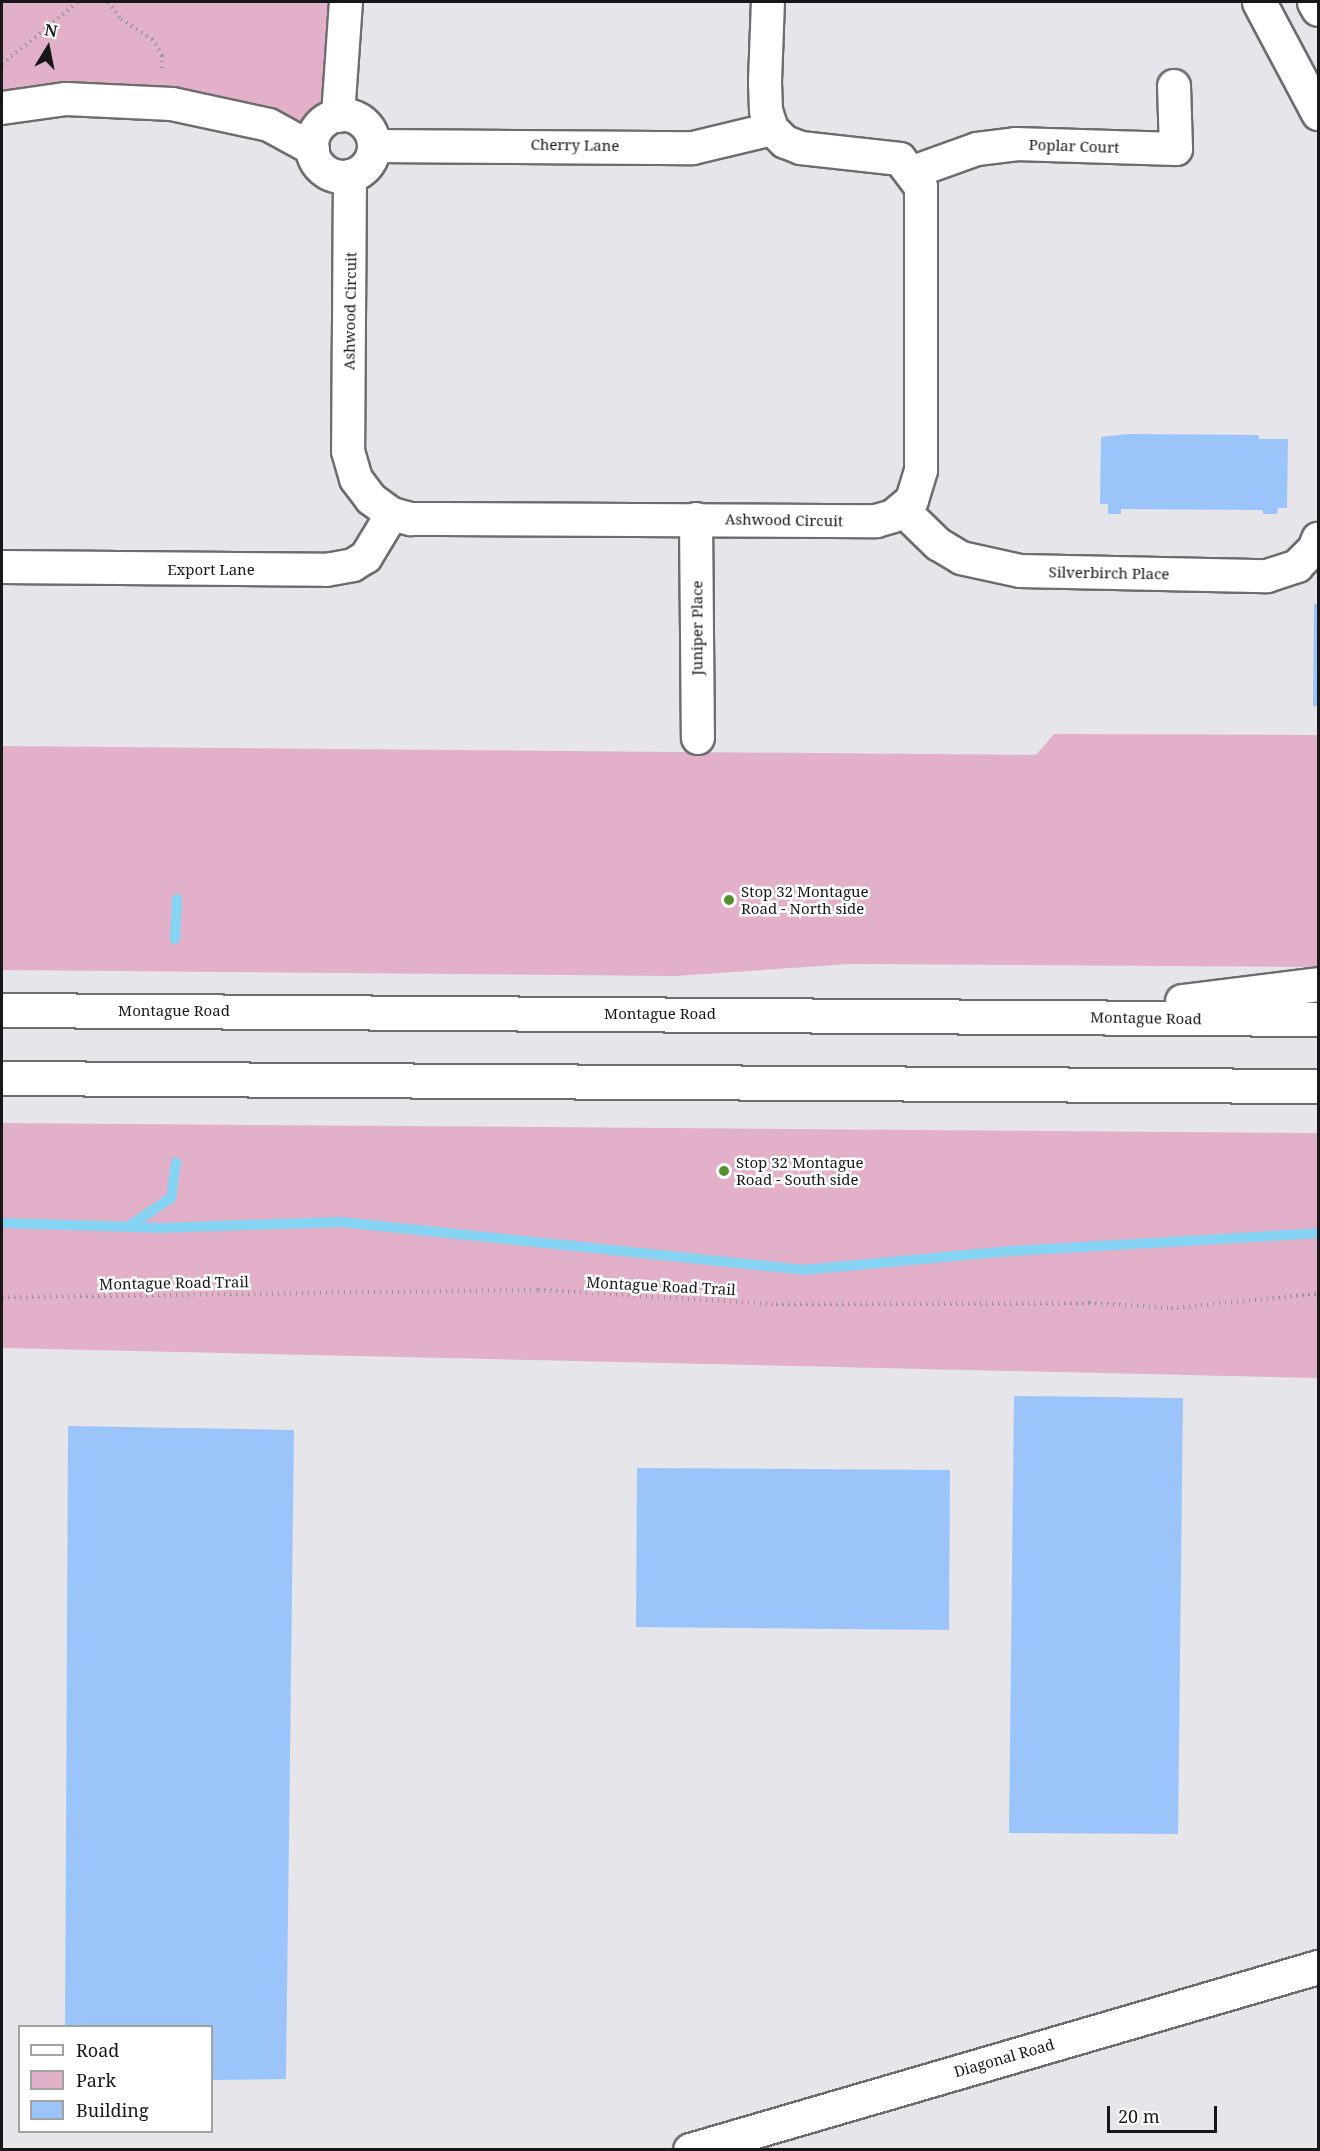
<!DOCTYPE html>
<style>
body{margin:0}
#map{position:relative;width:1320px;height:2151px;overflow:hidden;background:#e5e5ea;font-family:"Noto Serif",serif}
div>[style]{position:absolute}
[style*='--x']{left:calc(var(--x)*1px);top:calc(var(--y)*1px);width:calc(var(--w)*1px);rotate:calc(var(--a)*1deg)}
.green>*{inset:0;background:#e3b0ca}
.stream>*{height:10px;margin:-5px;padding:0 5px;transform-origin:5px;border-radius:5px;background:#84d3f3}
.building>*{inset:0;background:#9bc4fb}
.path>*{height:4px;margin-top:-2px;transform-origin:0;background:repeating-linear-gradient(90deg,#97979b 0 1.5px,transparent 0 6px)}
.roads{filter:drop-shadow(2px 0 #6d6d70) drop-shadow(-2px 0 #6d6d70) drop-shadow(0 2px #6d6d70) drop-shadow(0 -2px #6d6d70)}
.minor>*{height:32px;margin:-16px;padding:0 16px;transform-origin:16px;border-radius:16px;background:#fff}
.minor>.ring{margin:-16px;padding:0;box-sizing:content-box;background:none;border:32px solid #fff;border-radius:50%}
.tertiary>*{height:33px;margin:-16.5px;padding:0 16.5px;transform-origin:16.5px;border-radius:16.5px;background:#fff}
.primary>*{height:33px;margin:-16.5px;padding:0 16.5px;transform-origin:16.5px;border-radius:16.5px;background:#fff}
.dots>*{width:16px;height:16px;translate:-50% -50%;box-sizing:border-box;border:3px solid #fff;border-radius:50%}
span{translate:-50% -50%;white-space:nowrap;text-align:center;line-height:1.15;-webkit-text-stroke:5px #fff;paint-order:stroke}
.street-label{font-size:15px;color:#171719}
.poi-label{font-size:15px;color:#171719}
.left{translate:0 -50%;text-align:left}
.frame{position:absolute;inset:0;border:3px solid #171719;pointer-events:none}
.legend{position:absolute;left:18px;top:2025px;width:195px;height:108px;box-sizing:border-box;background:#fff;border:2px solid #a2a2a3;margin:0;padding:8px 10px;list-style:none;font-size:18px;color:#171719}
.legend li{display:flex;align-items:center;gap:12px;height:30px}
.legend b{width:30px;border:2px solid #a2a2a3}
.north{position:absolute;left:18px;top:18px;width:60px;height:60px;-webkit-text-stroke:4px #fff;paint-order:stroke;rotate:10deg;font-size:16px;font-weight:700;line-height:24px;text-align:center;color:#171719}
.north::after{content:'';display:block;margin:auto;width:21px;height:27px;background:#171719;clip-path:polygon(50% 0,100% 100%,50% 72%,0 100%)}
.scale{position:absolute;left:1107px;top:2106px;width:110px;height:27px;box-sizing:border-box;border:3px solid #171719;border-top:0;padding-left:8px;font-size:18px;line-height:21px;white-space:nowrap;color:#171719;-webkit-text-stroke:4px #fff;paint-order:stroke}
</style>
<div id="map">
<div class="green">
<i style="clip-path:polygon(2px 2px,346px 2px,327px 119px,314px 137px,269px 125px,2px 108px)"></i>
<i style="clip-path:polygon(1054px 734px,1318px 735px,1318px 967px,850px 964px,676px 976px,2px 970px,2px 746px,1036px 755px)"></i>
<i style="clip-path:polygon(2px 1123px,1318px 1133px,1318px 1378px,2px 1348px)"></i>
</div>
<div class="stream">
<i style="--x:175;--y:939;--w:40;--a:-87.1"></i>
<i style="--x:2;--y:1223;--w:155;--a:1.8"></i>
<i style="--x:157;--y:1228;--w:184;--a:-1.9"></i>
<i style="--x:341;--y:1222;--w:463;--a:5.9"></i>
<i style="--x:802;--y:1270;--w:209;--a:-5.2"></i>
<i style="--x:1010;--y:1251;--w:309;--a:-3.3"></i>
<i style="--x:129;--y:1226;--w:50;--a:-33.7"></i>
<i style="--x:171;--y:1198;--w:36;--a:-82"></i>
</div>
<div class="building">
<i style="clip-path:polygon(1128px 434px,1259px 435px,1259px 439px,1288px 439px,1287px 508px,1278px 508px,1277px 514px,1263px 514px,1262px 510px,1121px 509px,1121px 514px,1108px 514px,1108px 504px,1100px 504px,1101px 437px)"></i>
<i style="clip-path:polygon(1314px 604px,1318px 604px,1318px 706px,1313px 706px)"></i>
<i style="clip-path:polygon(1014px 1396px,1183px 1398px,1178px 1834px,1009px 1833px)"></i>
<i style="clip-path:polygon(68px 1426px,294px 1430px,286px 2079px,212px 2080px,212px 2026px,65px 2026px)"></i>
<i style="clip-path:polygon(637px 1468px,950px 1470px,949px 1630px,636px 1627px)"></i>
</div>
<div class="path">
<i style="--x:108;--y:2;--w:21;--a:53"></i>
<i style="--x:121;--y:19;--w:37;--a:33"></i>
<i style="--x:152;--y:39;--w:19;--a:58"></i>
<i style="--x:162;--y:55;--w:15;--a:90"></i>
<i style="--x:2;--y:64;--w:98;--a:-39.2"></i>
<i style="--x:2;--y:1297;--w:536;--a:-0.75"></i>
<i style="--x:538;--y:1290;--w:238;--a:3.4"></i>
<i style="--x:776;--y:1304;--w:313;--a:-0.2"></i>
<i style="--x:1089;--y:1303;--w:82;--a:3.5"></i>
<i style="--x:1171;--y:1308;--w:148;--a:-5.4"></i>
</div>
<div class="roads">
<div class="minor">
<i style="--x:2;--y:108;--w:65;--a:-8"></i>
<i style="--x:66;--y:99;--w:106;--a:2.7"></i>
<i style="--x:172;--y:104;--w:99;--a:12.2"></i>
<i style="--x:269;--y:125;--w:50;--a:28.6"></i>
<i class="ring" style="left:312px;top:115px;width:30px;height:30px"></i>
<i style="--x:338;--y:116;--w:114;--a:-86"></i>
<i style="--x:374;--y:146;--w:319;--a:0.4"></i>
<i style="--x:693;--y:148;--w:81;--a:-13.5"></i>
<i style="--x:913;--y:172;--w:68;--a:-19.8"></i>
<i style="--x:977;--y:149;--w:39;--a:-7"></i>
<i style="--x:1016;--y:144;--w:160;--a:1.8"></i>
<i style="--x:1176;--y:149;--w:63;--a:-91.8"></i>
<i style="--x:350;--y:176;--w:275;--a:90.4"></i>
<i style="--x:348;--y:451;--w:29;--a:74"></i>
<i style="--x:356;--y:479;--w:25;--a:53"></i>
<i style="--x:371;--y:499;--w:26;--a:36"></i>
<i style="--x:392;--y:514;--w:20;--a:15"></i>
<i style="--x:411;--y:519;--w:30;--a:0"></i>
<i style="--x:441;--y:519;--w:435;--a:0.3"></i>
<i style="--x:876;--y:521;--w:18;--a:-16"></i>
<i style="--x:893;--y:516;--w:25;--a:-40"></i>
<i style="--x:912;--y:500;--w:31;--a:-73"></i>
<i style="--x:921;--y:470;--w:283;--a:-90"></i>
<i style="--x:921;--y:187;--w:35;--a:-127"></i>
<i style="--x:900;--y:159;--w:100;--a:-173.7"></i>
<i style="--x:801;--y:148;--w:17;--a:-159"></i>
<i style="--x:785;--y:142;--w:18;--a:-135"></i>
<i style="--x:772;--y:129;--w:19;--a:-108"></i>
<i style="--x:766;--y:111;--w:29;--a:-92"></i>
<i style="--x:765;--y:82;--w:80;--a:-87.9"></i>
<i style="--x:903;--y:510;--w:49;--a:44.2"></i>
<i style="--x:938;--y:544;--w:27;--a:31"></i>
<i style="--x:961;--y:558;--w:60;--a:12.4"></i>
<i style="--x:1020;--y:571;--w:247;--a:1.2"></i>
<i style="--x:1267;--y:576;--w:32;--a:-18"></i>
<i style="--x:1297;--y:566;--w:24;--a:-45"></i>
<i style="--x:1314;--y:549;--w:11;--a:-68"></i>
<i style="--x:696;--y:519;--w:219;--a:89.5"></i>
<i style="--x:2;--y:567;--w:324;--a:0.5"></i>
<i style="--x:326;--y:570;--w:27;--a:-10"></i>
<i style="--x:353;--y:565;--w:15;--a:-32"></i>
<i style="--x:366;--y:557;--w:50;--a:-58.8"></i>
</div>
<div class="tertiary">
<i style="--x:1259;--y:2;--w:126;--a:62"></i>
<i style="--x:1314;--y:2;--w:8;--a:60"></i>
<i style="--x:690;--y:2150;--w:654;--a:-16.25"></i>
</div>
<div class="primary">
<i style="--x:1182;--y:1001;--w:137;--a:-7.1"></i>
<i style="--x:2;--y:1010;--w:1316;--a:0.39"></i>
<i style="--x:2;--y:1078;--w:1316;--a:0.35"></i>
</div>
</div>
<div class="dots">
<i style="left:729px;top:900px;background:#55902f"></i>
<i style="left:724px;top:1171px;background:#55902f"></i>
</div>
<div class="street-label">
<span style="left:575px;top:145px;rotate:1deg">Cherry Lane</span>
<span style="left:1074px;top:146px;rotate:2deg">Poplar Court</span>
<span style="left:350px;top:311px;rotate:-89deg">Ashwood Circuit</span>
<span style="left:784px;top:520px;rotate:1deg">Ashwood Circuit</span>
<span style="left:211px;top:570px">Export Lane</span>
<span style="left:1109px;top:573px;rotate:1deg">Silverbirch Place</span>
<span style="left:697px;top:628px;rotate:-90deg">Juniper Place</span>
<span style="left:174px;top:1011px">Montague Road</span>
<span style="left:660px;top:1014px">Montague Road</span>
<span style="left:1146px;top:1018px;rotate:1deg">Montague Road</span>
<span style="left:174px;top:1283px;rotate:-1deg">Montague Road Trail</span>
<span style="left:661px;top:1286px;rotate:3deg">Montague Road Trail</span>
<span style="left:1004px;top:2058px;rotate:-16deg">Diagonal Road</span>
</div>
<div class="poi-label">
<span class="left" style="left:741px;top:900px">Stop 32 Montague<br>Road - North side</span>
<span class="left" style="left:736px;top:1171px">Stop 32 Montague<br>Road - South side</span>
</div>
<div class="frame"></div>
<ul class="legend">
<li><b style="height:8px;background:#fff"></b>Road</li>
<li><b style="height:16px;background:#e3b0ca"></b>Park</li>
<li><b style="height:16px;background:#9bc4fb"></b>Building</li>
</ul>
<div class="north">N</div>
<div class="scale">20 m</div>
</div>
